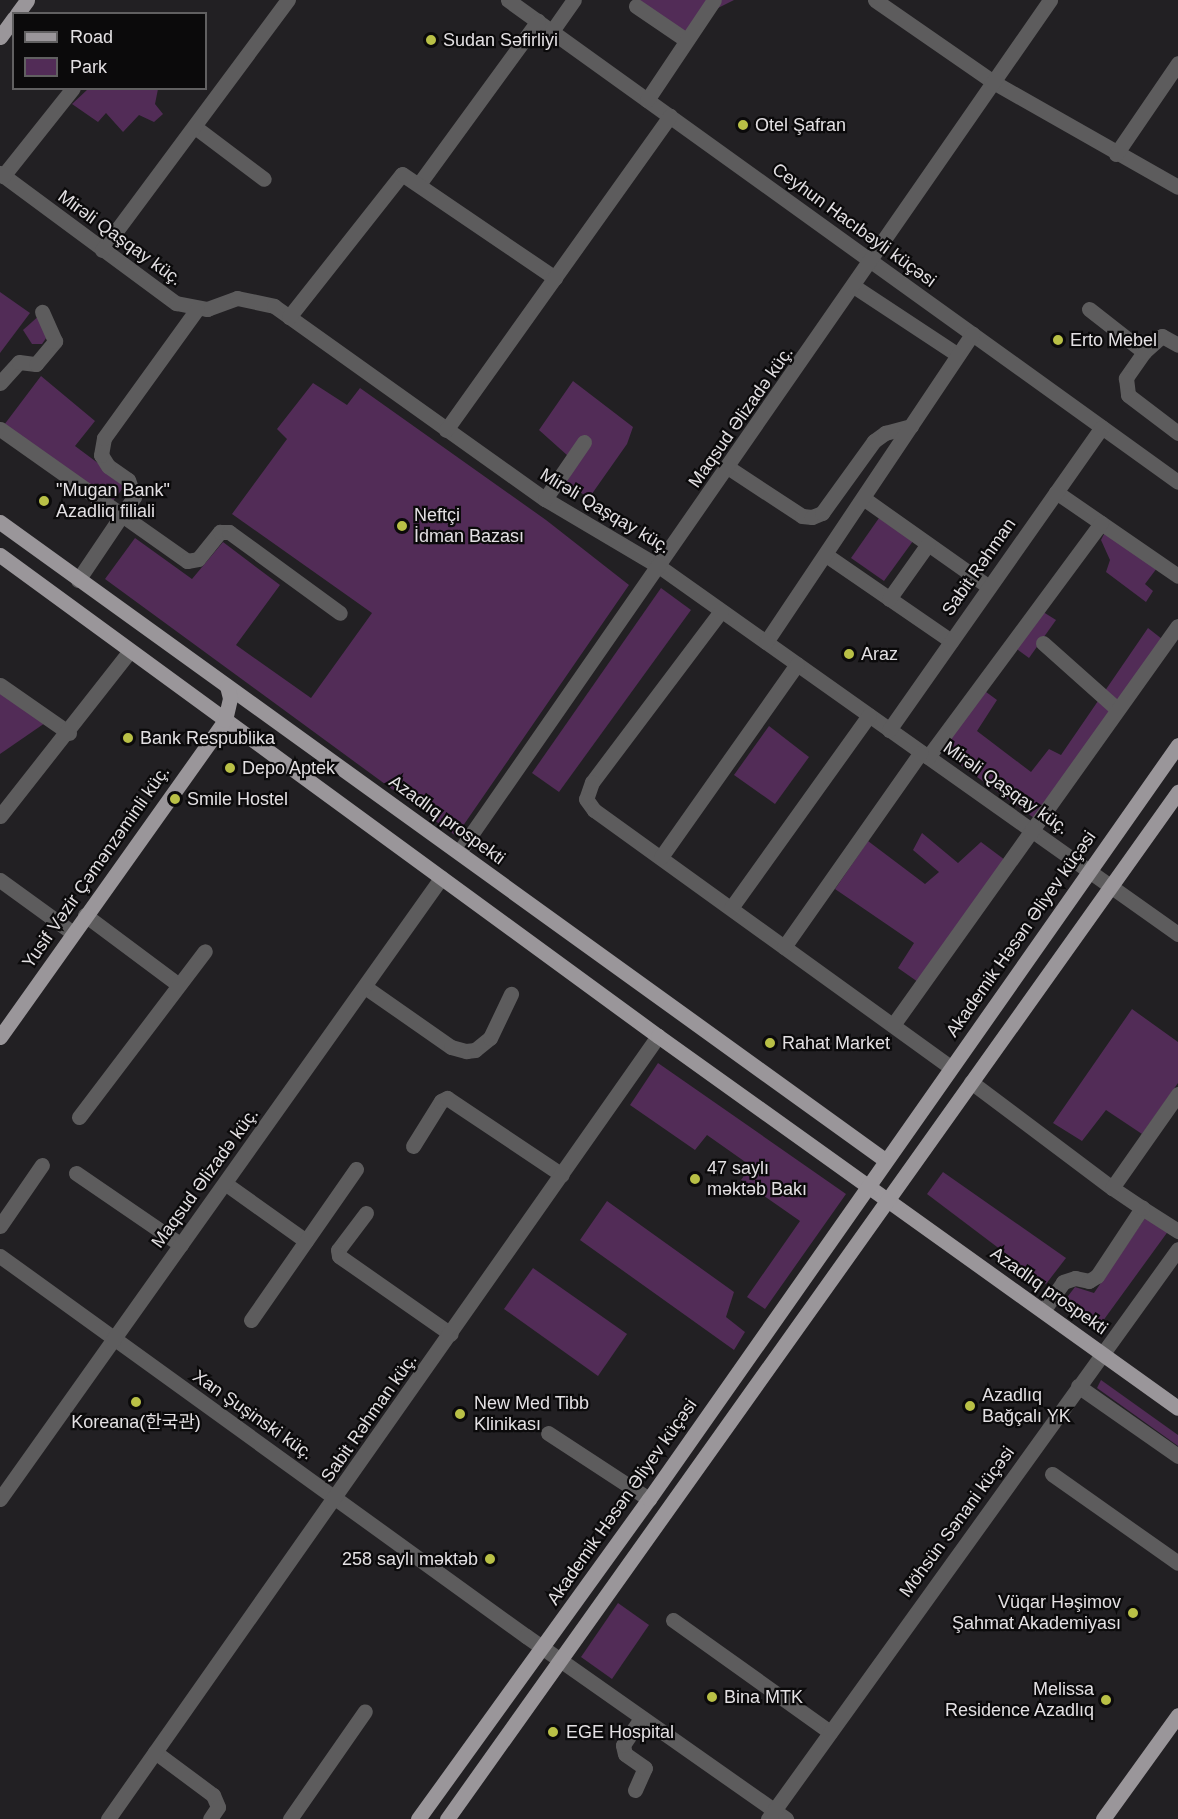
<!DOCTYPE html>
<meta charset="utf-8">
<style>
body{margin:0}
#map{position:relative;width:1178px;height:1819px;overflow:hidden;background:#222023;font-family:Helvetica,"Noto Sans KR",sans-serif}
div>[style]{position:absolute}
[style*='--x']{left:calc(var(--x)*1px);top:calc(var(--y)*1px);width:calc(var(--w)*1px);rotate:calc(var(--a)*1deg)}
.green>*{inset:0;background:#522c57}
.minor>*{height:15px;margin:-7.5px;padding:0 7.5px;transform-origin:7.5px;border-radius:7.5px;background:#5d5c5d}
.major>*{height:15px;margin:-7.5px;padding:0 7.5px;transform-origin:7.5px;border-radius:7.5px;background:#9a969a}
.dots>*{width:16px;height:16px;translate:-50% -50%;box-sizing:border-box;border:3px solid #0b0a0b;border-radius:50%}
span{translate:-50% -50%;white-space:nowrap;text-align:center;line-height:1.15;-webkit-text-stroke:4.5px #0b0a0b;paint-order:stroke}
.poi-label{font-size:18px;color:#e3e0e3}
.left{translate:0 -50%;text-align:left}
.right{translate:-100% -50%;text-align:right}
.street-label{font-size:18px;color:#e3e0e3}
.legend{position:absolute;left:12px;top:12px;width:195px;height:78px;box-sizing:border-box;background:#0b0a0b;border:2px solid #616061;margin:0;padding:8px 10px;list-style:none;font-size:18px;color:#e3e0e3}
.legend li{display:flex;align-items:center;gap:12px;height:30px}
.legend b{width:30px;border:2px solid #616061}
</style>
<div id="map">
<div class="green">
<i style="clip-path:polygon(637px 0,734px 0,704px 15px,686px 35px)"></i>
<i style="clip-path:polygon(88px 89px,158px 89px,155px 104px,163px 114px,154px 122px,139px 115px,123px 132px,106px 113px,98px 122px,72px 104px)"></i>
<i style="clip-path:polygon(0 292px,30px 313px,0 353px)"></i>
<i style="clip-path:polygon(41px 314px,51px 331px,42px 344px,32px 344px,23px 330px)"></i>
<i style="clip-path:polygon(41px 376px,95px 421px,75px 446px,126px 484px,113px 501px,4px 425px)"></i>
<i style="clip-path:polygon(573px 381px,633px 427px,627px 444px,589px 498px,566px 483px,577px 464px,539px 430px)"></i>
<i style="clip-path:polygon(313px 383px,347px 405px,360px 388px,546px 520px,629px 585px,456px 836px,105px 579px,135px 538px,192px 579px,223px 542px,280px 585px,236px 645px,311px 698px,372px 613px,232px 514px,287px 439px,277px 429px)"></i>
<i style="clip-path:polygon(879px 518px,913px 541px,884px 581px,851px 558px)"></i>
<i style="clip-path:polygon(1105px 532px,1157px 568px,1145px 584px,1153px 591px,1146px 602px,1106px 572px,1110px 560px,1101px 540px)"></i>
<i style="clip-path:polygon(661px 588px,691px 610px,559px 792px,532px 773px)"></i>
<i style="clip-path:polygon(1040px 610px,1056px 620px,1029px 658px,1014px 647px)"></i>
<i style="clip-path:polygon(1148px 628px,1162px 639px,1034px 818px,937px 748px,982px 689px,997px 700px,977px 731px,1031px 772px,1049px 749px,1061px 755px)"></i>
<i style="clip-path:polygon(0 692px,45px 723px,0 754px)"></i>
<i style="clip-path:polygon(769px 726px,809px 757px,775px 804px,734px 775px)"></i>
<i style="clip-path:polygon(922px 833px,958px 863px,981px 842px,1005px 860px,918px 982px,898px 968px,914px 943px,835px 889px,868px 841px,925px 884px,939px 872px,913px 850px)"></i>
<i style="clip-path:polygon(1132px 1009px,1178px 1042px,1178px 1083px,1142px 1134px,1106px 1110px,1082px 1141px,1053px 1123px)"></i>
<i style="clip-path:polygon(658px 1063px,846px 1194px,765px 1309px,747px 1297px,800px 1221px,741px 1180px,751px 1166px,707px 1135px,695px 1150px,630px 1105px)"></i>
<i style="clip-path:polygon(943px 1172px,1066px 1258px,1046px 1284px,927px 1194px)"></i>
<i style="clip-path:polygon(607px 1201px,734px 1292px,726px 1317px,745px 1332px,734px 1350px,580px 1240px)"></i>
<i style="clip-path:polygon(1145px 1218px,1169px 1230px,1100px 1325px,1065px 1300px,1075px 1287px,1094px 1293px)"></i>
<i style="clip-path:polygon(533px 1268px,627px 1334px,598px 1376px,504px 1309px)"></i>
<i style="clip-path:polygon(1101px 1380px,1178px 1435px,1178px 1446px,1097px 1388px)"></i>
<i style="clip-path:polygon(618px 1603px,649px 1625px,612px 1679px,581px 1657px)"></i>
</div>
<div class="minor">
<i style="--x:508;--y:0;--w:825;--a:35.73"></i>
<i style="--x:875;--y:0;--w:146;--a:34.7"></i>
<i style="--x:995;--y:83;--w:210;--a:29.6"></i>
<i style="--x:636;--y:6;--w:60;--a:34.2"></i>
<i style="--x:552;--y:31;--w:38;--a:-55"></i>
<i style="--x:647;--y:100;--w:120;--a:-56.2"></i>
<i style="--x:195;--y:127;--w:86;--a:37"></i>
<i style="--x:1116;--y:154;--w:110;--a:-55.7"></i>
<i style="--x:0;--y:173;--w:219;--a:36.5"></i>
<i style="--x:176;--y:303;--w:32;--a:11"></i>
<i style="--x:207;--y:309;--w:32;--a:-20"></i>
<i style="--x:237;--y:298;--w:38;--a:12"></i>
<i style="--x:274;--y:306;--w:333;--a:35.5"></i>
<i style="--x:545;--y:499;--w:134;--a:30.6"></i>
<i style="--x:660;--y:567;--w:635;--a:35.32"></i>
<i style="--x:3;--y:176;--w:112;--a:-51.5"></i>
<i style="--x:419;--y:184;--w:202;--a:-53.9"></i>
<i style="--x:102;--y:250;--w:312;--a:-53.4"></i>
<i style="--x:855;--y:287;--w:123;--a:33.4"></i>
<i style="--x:1089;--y:309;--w:70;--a:38"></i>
<i style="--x:1144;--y:352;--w:32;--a:125"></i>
<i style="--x:1126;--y:378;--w:17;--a:83"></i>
<i style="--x:1128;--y:395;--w:63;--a:37.2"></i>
<i style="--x:289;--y:317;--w:182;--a:-51.7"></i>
<i style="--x:402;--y:174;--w:185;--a:34.2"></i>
<i style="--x:1144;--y:352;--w:24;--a:-42"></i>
<i style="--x:1162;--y:336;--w:18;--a:29"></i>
<i style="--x:0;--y:383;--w:28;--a:-48"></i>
<i style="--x:19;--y:362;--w:17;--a:7"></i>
<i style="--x:36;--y:364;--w:30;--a:-50"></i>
<i style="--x:55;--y:341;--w:32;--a:-114"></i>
<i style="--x:0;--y:429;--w:229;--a:35.2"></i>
<i style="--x:187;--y:561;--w:11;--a:-10"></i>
<i style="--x:198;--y:559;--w:35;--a:-51"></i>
<i style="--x:220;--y:532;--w:9;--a:0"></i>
<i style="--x:229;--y:532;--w:137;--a:36.1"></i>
<i style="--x:446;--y:430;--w:386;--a:-54.5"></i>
<i style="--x:729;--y:468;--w:87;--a:33.3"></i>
<i style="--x:802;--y:516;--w:10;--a:6"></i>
<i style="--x:812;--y:517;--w:11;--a:-22"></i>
<i style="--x:822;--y:513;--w:89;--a:-54.2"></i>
<i style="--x:874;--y:441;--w:14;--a:-36"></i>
<i style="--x:885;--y:433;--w:27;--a:-15"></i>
<i style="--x:1056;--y:492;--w:148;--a:34.5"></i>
<i style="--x:863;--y:498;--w:154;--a:35.2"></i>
<i style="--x:545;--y:499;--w:69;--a:-55.6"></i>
<i style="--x:826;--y:555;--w:152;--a:34.5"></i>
<i style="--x:78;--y:580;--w:100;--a:-56"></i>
<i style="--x:134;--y:497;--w:18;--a:-109"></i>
<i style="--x:128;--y:480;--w:24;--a:-145"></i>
<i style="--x:108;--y:466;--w:13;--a:-122"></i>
<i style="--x:101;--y:455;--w:17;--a:-80"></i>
<i style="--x:104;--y:438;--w:159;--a:-54.2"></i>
<i style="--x:889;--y:599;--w:67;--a:-54.7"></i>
<i style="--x:721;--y:611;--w:214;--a:127"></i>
<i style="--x:592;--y:782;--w:18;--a:109"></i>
<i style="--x:586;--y:799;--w:14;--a:54"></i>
<i style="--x:594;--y:810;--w:439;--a:35.8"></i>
<i style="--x:766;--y:642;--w:371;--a:-56.2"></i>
<i style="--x:1043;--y:643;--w:99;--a:41.7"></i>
<i style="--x:0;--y:685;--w:84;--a:34.8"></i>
<i style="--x:889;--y:730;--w:370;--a:-54.9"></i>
<i style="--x:928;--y:757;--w:291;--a:-53.5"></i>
<i style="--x:0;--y:816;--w:210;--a:-51.8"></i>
<i style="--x:459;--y:852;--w:1037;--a:-55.25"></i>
<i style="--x:661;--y:857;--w:236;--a:-54.8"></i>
<i style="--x:0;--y:880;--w:90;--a:36"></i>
<i style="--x:731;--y:908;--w:237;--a:-54.4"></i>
<i style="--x:85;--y:915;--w:117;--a:36.7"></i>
<i style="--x:784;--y:947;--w:238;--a:-54.9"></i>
<i style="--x:365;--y:987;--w:105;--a:34.9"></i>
<i style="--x:451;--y:1047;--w:16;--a:15"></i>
<i style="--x:466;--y:1051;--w:9;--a:-6"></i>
<i style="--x:475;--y:1050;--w:19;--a:-39"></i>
<i style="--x:490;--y:1038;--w:49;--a:-64.5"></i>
<i style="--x:893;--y:1025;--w:490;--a:-54.5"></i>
<i style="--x:971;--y:1082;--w:176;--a:36.9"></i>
<i style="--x:79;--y:1117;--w:208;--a:-52.8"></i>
<i style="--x:413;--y:1146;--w:53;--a:-58.1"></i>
<i style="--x:441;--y:1101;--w:7;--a:-27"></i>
<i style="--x:447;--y:1098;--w:138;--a:33.8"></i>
<i style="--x:76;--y:1173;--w:127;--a:34.4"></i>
<i style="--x:226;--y:1184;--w:98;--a:35.5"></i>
<i style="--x:1142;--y:1208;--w:43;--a:32.6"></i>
<i style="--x:366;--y:1213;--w:46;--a:127.1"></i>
<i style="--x:338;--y:1250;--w:6;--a:81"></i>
<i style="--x:339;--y:1256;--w:136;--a:34.9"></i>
<i style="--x:0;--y:1226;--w:74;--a:-55.5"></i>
<i style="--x:0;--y:1256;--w:649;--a:35.85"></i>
<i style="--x:526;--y:1636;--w:318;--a:35.1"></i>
<i style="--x:1043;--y:1311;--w:35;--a:-55"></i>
<i style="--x:1063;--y:1282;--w:13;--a:-18"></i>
<i style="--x:1075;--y:1278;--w:14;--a:12"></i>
<i style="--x:1089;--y:1281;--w:9;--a:-32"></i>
<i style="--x:1097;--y:1276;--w:82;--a:-56.5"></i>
<i style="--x:1142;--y:1208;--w:36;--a:-146"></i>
<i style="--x:1112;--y:1188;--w:115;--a:-54.9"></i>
<i style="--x:251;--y:1320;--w:184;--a:-55.2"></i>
<i style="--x:1078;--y:1386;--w:122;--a:35"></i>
<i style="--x:548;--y:1433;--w:121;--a:33.2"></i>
<i style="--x:1052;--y:1474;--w:154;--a:35.2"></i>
<i style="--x:0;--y:1499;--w:762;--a:-54.62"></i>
<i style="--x:673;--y:1620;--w:193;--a:35.5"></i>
<i style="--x:155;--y:1752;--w:72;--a:36.6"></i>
<i style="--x:213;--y:1795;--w:13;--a:67"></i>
<i style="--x:218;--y:1807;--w:14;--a:124"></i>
<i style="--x:635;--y:1790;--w:24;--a:-66"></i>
<i style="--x:645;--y:1768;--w:24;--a:-145"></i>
<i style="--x:625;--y:1754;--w:9;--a:-103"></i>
<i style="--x:623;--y:1745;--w:32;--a:-56"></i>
<i style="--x:108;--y:1819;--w:957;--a:-54.91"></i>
<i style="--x:290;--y:1819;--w:131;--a:-55.2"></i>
<i style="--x:768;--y:1819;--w:702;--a:-54.27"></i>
</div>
<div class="major">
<i style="--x:17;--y:14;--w:17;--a:-54"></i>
<i style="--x:0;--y:37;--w:24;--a:-54"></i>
<i style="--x:0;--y:522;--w:1091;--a:35.79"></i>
<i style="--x:0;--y:555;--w:815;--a:36.17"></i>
<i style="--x:658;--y:1036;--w:639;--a:35.58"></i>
<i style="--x:0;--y:1037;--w:389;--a:-54.6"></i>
<i style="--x:225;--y:720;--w:23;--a:-77"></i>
<i style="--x:230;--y:698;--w:12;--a:-104"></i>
<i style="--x:418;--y:1819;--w:395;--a:-54.2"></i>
<i style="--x:649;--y:1499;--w:921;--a:-54.95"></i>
<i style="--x:447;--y:1819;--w:1261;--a:-54.56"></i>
<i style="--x:1103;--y:1819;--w:128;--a:-54.2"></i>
</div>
<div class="dots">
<i style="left:431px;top:40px;background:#b9c046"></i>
<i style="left:743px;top:125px;background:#b9c046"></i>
<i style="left:1058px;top:340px;background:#b9c046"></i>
<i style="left:44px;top:501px;background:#b9c046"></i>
<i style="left:402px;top:526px;background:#b9c046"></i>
<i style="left:849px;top:654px;background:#b9c046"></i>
<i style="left:128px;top:738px;background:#b9c046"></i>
<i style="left:230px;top:768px;background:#b9c046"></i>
<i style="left:175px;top:799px;background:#b9c046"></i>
<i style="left:770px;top:1043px;background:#b9c046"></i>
<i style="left:695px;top:1179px;background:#b9c046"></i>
<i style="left:136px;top:1402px;background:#b9c046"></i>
<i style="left:970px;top:1406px;background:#b9c046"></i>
<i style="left:460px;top:1414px;background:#b9c046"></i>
<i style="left:490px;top:1559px;background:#b9c046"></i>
<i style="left:1133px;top:1613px;background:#b9c046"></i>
<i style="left:712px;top:1697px;background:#b9c046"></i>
<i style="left:1106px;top:1700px;background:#b9c046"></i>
<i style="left:553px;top:1732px;background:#b9c046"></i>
</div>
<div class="poi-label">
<span class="left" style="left:443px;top:40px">Sudan Səfirliyi</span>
<span class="left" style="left:755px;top:125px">Otel Şafran</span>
<span class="left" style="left:1070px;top:340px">Erto Mebel</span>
<span class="left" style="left:56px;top:501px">"Mugan Bank"<br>Azadliq filiali</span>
<span class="left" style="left:414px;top:526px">Neftçi<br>İdman Bazası</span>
<span class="left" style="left:861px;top:654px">Araz</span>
<span class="left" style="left:140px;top:738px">Bank Respublika</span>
<span class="left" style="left:242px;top:768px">Depo Aptek</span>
<span class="left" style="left:187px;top:799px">Smile Hostel</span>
<span class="left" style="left:782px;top:1043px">Rahat Market</span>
<span class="left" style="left:707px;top:1179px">47 saylı<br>məktəb Bakı</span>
<span class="left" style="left:982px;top:1406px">Azadlıq<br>Bağçalı YK</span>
<span class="left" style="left:474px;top:1414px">New Med Tibb<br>Klinikası</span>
<span style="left:136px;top:1422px">Koreana(한국관)</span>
<span class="right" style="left:478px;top:1559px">258 saylı məktəb</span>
<span class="right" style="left:1121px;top:1613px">Vüqar Həşimov<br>Şahmat Akademiyası</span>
<span class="right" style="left:1094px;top:1700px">Melissa<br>Residence Azadlıq</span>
<span class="left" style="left:724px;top:1697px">Bina MTK</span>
<span class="left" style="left:566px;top:1732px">EGE Hospital</span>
</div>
<div class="street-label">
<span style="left:854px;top:225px;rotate:36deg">Ceyhun Hacıbəyli küçəsi</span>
<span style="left:120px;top:238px;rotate:36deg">Mirəli Qaşqay küç.</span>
<span style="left:741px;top:417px;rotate:-55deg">Maqsud Əlizadə küç.</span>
<span style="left:605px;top:511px;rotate:31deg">Mirəli Qaşqay küç.</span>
<span style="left:979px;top:567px;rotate:-55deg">Sabit Rəhman</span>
<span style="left:1006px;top:788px;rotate:35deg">Mirəli Qaşqay küç.</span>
<span style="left:447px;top:820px;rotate:36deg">Azadlıq prospekti</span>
<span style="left:96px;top:867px;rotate:-55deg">Yusif Vəzir Çəmənzəminli küç.</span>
<span style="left:1021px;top:934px;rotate:-55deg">Akademik Həsən Əliyev küçəsi</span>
<span style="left:205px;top:1178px;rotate:-54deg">Maqsud Əlizadə küç.</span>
<span style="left:1049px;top:1291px;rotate:35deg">Azadlıq prospekti</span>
<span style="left:253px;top:1415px;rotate:35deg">Xan Şuşinski küç.</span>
<span style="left:369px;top:1418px;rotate:-55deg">Sabit Rəhman küç.</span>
<span style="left:622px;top:1502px;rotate:-55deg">Akademik Həsən Əliyev küçəsi</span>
<span style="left:957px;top:1522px;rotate:-54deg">Möhsün Sənani küçəsi</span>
</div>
<ul class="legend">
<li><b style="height:8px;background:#9a969a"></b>Road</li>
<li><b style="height:16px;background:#522c57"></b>Park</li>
</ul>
</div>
